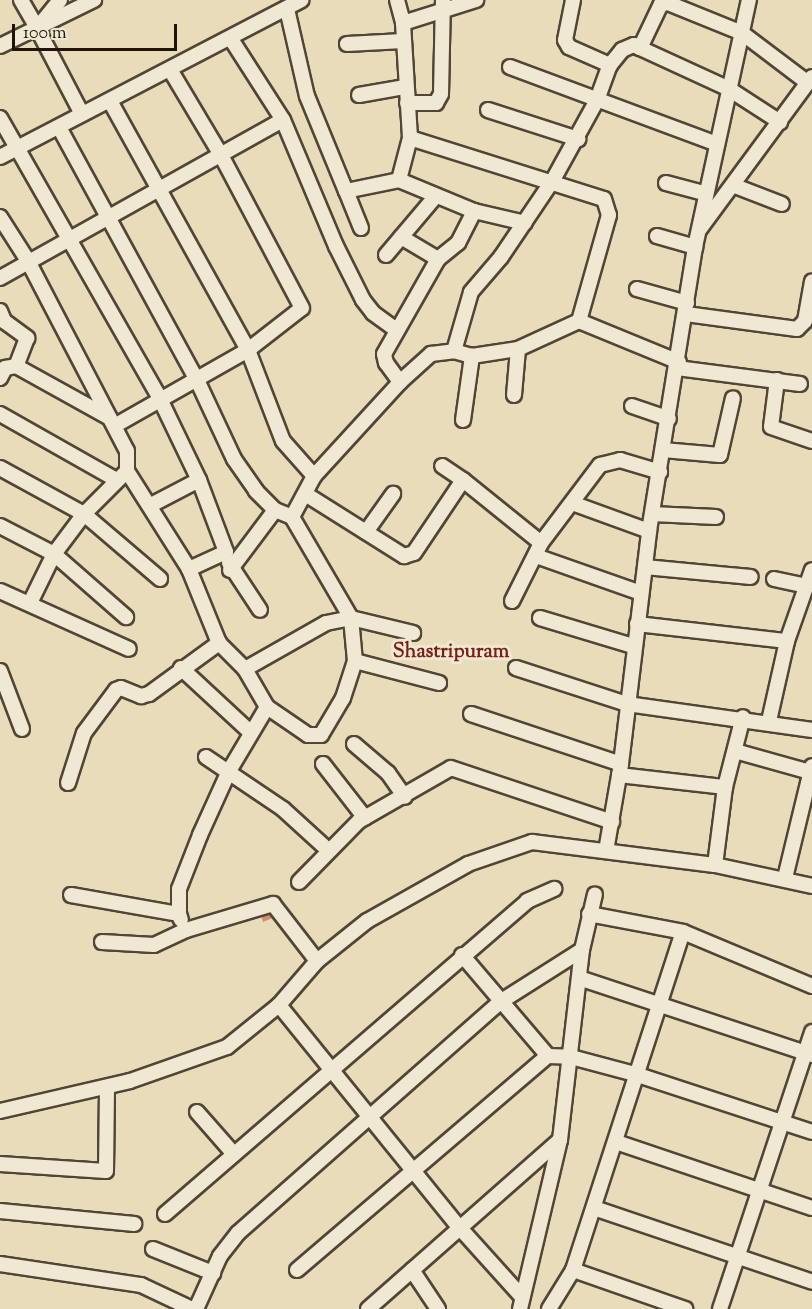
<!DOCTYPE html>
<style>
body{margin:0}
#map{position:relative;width:812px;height:1309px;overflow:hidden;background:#e8dcbb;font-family:"Sorts Mill Goudy",serif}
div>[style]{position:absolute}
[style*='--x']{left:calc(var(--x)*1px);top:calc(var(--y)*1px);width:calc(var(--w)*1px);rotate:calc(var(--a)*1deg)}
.building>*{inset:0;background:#d2916c}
.roads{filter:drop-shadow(2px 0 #524535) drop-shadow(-2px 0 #524535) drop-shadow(0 2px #524535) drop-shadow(0 -2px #524535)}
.minor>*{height:14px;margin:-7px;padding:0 7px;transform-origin:7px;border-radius:7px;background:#f0e8d3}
span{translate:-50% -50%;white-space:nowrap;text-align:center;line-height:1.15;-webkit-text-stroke:6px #f0e8d3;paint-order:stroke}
.neighbourhood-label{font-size:20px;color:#7a1f14;font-weight:700}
.scale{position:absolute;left:12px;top:24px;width:165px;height:27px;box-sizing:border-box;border:3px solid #201308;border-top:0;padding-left:8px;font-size:18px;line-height:21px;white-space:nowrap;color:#201308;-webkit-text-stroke:4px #f0e8d3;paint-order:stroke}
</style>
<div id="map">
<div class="building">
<i style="clip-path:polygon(272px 907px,275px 917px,263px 922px,260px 912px)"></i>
</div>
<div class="roads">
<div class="minor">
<i style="--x:21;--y:0;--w:32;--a:60"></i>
<i style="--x:60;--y:0;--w:36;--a:129"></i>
<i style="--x:37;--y:28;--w:97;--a:62.4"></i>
<i style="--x:397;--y:0;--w:24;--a:75"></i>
<i style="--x:403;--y:23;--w:115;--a:86.5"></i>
<i style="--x:410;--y:138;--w:43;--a:104.7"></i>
<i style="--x:573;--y:0;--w:41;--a:101.3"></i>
<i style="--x:565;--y:40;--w:8;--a:60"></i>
<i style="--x:569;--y:47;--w:45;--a:23.7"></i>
<i style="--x:287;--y:9;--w:89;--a:77.1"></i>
<i style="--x:307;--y:96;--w:103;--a:67.7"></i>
<i style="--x:403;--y:23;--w:77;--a:-17.5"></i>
<i style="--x:231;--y:39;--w:96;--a:57.3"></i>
<i style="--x:283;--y:120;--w:137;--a:67.2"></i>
<i style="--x:336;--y:246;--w:60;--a:63.4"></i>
<i style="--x:363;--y:300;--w:16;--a:52"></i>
<i style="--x:373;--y:313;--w:27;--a:36"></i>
<i style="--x:347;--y:44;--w:56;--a:-3.1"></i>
<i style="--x:0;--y:46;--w:105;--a:-26.1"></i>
<i style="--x:640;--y:48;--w:49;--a:-64.5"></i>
<i style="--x:661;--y:4;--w:7;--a:-8"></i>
<i style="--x:668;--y:3;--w:80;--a:22.1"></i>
<i style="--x:742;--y:33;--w:83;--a:37.1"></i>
<i style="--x:510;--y:67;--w:221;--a:20.4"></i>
<i style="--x:359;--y:95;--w:47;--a:-9.9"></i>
<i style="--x:110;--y:101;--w:285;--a:61"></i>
<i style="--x:248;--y:350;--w:97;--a:69"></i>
<i style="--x:283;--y:441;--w:47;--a:48.5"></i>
<i style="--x:407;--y:103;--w:29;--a:0"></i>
<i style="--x:436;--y:103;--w:10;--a:-61"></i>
<i style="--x:441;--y:94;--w:94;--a:-88.8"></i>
<i style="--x:488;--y:110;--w:95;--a:17.9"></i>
<i style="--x:0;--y:118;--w:323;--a:60.3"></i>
<i style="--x:160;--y:399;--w:90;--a:64.3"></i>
<i style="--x:199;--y:480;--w:77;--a:69.4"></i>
<i style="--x:226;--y:552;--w:41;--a:155.3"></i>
<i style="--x:60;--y:129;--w:286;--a:61.4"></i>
<i style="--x:197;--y:380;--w:87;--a:64.9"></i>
<i style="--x:234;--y:459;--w:39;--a:55"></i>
<i style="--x:256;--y:491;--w:27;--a:45"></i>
<i style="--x:275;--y:510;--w:18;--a:22"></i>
<i style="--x:292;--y:517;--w:117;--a:59.7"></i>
<i style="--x:351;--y:618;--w:43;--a:84.7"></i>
<i style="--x:355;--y:661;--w:39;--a:108"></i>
<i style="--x:343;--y:698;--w:43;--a:120.7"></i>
<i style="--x:321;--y:735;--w:13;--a:180"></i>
<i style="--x:308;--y:735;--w:50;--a:-145.7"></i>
<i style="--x:267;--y:707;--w:44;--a:-120.1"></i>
<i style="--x:245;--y:669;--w:37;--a:-135"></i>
<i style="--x:219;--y:643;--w:80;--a:-112.1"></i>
<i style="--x:189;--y:569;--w:116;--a:-122.3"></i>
<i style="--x:410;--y:138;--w:203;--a:17.5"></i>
<i style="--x:604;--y:199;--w:17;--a:73"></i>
<i style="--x:609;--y:215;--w:110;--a:105.8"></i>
<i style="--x:579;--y:321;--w:108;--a:22.3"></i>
<i style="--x:0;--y:157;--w:340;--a:-27.5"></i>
<i style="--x:666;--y:183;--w:39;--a:15"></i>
<i style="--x:735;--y:186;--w:50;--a:21"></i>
<i style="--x:0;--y:217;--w:52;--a:57.5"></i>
<i style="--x:28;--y:261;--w:214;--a:62.5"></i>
<i style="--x:127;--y:451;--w:20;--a:90"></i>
<i style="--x:127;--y:471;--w:61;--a:135"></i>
<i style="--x:84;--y:514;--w:50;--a:126.9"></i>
<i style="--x:54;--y:554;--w:55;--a:116.1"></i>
<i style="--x:361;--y:228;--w:40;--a:-112"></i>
<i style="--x:346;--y:191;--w:54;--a:-11.7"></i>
<i style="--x:399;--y:180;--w:81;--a:22.5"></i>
<i style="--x:474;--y:211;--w:52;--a:13.2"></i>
<i style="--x:699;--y:230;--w:190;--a:-53.6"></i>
<i style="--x:657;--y:236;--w:40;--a:16"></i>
<i style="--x:401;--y:237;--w:43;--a:30.7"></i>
<i style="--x:386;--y:255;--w:76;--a:-49.8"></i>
<i style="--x:0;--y:278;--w:324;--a:-29.2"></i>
<i style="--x:637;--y:289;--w:52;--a:15.6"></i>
<i style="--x:0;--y:311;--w:11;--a:68"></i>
<i style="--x:4;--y:321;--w:29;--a:36"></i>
<i style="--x:27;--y:338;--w:30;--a:111"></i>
<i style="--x:686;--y:314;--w:112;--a:7.7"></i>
<i style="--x:797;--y:329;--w:11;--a:-45"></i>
<i style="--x:805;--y:321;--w:40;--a:-80"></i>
<i style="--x:454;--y:351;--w:61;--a:-73.9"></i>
<i style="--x:471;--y:292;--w:46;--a:-49.4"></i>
<i style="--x:501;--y:257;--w:93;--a:-56"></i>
<i style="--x:553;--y:180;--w:91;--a:-61.2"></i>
<i style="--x:597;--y:100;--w:37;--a:-70"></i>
<i style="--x:610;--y:65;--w:19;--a:-51"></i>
<i style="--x:622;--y:50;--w:13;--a:-23"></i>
<i style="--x:634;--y:45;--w:7;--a:27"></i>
<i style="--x:640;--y:48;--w:98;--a:24.7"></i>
<i style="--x:729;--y:89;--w:61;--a:32.9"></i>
<i style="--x:677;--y:368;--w:124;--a:7.4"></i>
<i style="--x:0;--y:378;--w:11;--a:-63"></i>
<i style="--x:5;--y:368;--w:11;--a:-10"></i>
<i style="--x:16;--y:366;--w:107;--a:29"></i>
<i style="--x:777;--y:380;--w:47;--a:97.3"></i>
<i style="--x:771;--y:427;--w:43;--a:18.9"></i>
<i style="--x:400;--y:382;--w:24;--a:-126"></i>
<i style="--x:386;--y:363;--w:9;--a:-103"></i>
<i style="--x:384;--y:354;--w:109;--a:-60.4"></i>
<i style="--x:438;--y:259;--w:26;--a:-39"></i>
<i style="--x:458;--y:243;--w:36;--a:-63"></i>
<i style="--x:514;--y:395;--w:46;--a:-85"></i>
<i style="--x:632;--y:406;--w:39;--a:19"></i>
<i style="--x:0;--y:414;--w:132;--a:29.5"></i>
<i style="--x:463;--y:420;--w:65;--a:-82"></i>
<i style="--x:116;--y:425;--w:152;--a:-29.6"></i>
<i style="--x:248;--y:350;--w:68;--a:-37.9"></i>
<i style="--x:302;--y:308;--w:173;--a:-117.9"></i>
<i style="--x:221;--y:155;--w:98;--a:-120.8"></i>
<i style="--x:663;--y:450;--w:57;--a:5"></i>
<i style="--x:720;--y:455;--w:58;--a:-77.2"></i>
<i style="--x:0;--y:468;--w:96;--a:28.7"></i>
<i style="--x:84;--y:514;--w:100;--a:40.5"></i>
<i style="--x:463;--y:480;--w:100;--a:38.9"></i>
<i style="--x:307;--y:495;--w:115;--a:32.2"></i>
<i style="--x:404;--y:556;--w:10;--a:-17"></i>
<i style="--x:414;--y:553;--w:88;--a:-56.1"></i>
<i style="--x:463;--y:480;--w:25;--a:-146"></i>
<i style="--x:572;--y:503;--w:82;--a:20"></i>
<i style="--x:151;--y:505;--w:54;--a:-27.5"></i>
<i style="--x:652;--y:514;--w:64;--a:2.7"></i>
<i style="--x:292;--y:517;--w:47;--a:-61.8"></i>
<i style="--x:314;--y:476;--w:127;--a:-47.5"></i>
<i style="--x:400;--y:382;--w:42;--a:-42.1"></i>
<i style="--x:431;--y:354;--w:23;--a:-7"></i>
<i style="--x:454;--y:351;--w:19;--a:16"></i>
<i style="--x:472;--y:356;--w:47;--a:-8.7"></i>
<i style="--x:518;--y:349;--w:67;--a:-24.7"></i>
<i style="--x:0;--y:526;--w:61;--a:27.4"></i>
<i style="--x:54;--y:554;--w:96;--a:41.2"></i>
<i style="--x:366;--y:532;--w:47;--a:-54.6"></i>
<i style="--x:536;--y:556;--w:111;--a:19.4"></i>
<i style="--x:229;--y:563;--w:56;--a:56.6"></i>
<i style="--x:645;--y:567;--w:106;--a:5.4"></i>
<i style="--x:230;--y:570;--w:75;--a:-53.1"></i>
<i style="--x:774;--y:579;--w:34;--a:12"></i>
<i style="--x:0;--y:591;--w:141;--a:24.2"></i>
<i style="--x:512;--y:601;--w:65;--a:-63.4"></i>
<i style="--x:541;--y:543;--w:98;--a:-52.9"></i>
<i style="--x:600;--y:465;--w:21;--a:-14"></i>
<i style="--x:620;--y:460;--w:42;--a:16.7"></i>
<i style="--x:540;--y:618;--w:97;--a:16.8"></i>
<i style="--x:637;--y:624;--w:151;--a:6.5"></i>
<i style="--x:355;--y:661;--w:87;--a:14.7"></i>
<i style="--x:181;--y:668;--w:94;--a:42.8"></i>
<i style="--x:516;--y:668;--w:117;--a:18"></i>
<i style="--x:627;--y:704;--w:187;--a:8"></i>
<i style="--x:245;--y:669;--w:93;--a:-29.6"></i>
<i style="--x:326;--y:623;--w:25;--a:-11"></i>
<i style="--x:351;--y:618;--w:64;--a:13.6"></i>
<i style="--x:0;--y:671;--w:62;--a:69.2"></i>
<i style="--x:471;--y:714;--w:158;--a:18.4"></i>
<i style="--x:769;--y:721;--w:82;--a:-77.3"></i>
<i style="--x:787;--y:641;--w:75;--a:-70.6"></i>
<i style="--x:354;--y:744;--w:45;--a:40.5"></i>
<i style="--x:388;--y:773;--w:29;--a:55"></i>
<i style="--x:735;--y:751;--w:78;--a:15.6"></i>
<i style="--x:206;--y:757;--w:93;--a:34"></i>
<i style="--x:283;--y:809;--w:59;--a:42.3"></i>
<i style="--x:323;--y:764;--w:68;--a:52.1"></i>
<i style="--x:619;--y:775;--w:107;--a:6.5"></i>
<i style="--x:68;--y:783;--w:52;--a:-72.3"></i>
<i style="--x:84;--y:733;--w:54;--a:-53.3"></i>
<i style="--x:116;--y:690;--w:5;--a:-22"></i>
<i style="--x:121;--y:688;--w:22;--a:22"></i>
<i style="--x:141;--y:696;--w:8;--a:-14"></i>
<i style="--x:149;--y:694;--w:87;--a:-36.1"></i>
<i style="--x:606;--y:851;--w:88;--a:-80.2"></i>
<i style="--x:621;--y:764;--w:235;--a:-83.1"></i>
<i style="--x:649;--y:531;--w:288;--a:-80.8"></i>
<i style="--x:695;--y:247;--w:253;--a:-77.7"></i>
<i style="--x:715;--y:865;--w:79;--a:-82.7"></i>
<i style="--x:725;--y:787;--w:72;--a:-75.6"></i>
<i style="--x:785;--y:878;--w:115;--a:-76.4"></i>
<i style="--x:299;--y:882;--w:86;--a:-45.5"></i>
<i style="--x:359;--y:821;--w:106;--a:-29.9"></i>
<i style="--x:451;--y:768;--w:170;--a:18.5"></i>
<i style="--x:71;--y:895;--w:110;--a:10"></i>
<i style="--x:179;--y:914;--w:6;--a:72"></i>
<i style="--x:179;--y:914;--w:25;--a:-90"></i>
<i style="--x:179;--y:889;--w:58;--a:-68.7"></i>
<i style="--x:200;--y:835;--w:70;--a:-65.6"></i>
<i style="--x:229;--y:771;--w:74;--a:-59.3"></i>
<i style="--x:589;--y:914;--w:96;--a:10.8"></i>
<i style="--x:683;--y:932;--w:140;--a:22.7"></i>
<i style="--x:102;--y:942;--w:52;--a:3.3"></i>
<i style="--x:154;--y:945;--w:35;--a:-25"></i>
<i style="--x:186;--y:930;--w:91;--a:-16.6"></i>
<i style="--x:273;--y:904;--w:72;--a:52.3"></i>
<i style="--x:462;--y:955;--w:133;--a:49.6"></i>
<i style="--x:579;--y:978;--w:245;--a:18.3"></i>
<i style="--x:279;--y:1005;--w:286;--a:51"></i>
<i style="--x:459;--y:1227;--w:94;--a:48"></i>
<i style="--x:0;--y:1111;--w:133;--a:-13"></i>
<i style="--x:130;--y:1081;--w:103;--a:-19.3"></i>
<i style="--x:227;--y:1047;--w:67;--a:-38.9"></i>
<i style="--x:279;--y:1005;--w:58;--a:-49.2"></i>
<i style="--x:317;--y:961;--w:64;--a:-38.7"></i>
<i style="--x:367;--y:921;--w:116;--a:-29.4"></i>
<i style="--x:468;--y:864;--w:68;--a:-19"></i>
<i style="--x:532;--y:842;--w:184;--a:7.2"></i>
<i style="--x:715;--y:865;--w:99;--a:12.2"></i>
<i style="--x:197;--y:1112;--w:55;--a:48.7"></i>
<i style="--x:616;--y:1142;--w:207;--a:18.6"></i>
<i style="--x:0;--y:1164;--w:106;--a:3.8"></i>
<i style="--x:106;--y:1171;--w:84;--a:-89.3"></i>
<i style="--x:594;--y:1208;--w:230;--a:18.7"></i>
<i style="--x:0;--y:1211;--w:135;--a:5.5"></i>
<i style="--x:165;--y:1214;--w:479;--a:-40.8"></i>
<i style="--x:527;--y:901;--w:30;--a:-24"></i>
<i style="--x:153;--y:1249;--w:65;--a:21.8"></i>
<i style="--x:0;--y:1264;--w:143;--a:8.5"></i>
<i style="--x:141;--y:1285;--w:56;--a:25.2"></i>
<i style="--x:297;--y:1270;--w:330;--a:-40.5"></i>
<i style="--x:548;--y:1056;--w:23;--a:2"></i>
<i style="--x:571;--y:1057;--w:69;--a:15"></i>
<i style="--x:638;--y:1075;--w:183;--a:18.1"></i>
<i style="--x:412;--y:1270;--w:47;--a:56.3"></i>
<i style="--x:573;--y:1270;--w:119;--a:19.2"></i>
<i style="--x:196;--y:1309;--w:58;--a:-65.6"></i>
<i style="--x:220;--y:1256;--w:29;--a:-52"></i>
<i style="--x:238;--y:1233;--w:349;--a:-41.4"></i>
<i style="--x:500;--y:1002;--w:97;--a:-32.4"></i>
<i style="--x:368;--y:1309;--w:256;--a:-41.4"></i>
<i style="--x:520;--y:1309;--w:174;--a:-76.7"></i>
<i style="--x:560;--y:1140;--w:191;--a:-83.4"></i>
<i style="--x:582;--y:950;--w:57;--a:-76.9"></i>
<i style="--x:549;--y:1309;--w:46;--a:-58.4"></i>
<i style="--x:573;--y:1270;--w:355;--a:-72"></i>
<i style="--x:720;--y:1309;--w:292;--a:-71.6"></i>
</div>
</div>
<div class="neighbourhood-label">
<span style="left:451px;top:652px">Shastripuram</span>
</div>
<div class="scale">100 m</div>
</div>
